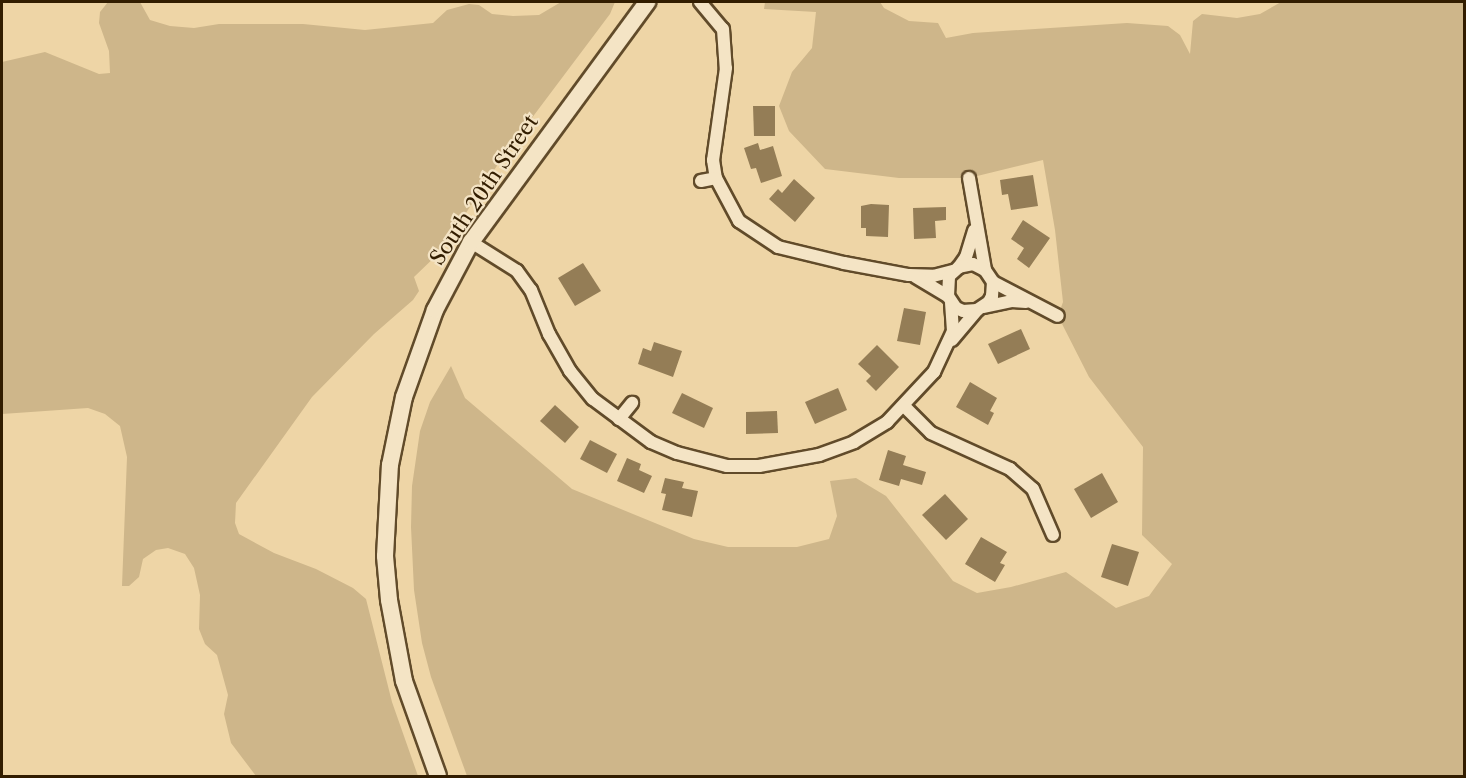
<!DOCTYPE html>
<style>
body{margin:0}
#map{position:relative;width:1466px;height:778px;overflow:hidden;background:#eed5a6;font-family:"Libre Caslon Text",serif}
div>[style]{position:absolute}
[style*='--x']{left:calc(var(--x)*1px);top:calc(var(--y)*1px);width:calc(var(--w)*1px);rotate:calc(var(--a)*1deg)}
.green>*{inset:0;background:#ceb68a}
.building>*{inset:0;background:#947d56}
.roads{filter:drop-shadow(2px 0 #614b2a) drop-shadow(-2px 0 #614b2a) drop-shadow(0 2px #614b2a) drop-shadow(0 -2px #614b2a)}
.minor>*{height:12px;margin:-6px;padding:0 6px;transform-origin:6px;border-radius:6px;background:#f4e4c5}
.secondary>*{height:16px;margin:-8px;padding:0 8px;transform-origin:8px;border-radius:8px;background:#f4e4c5}
span{translate:-50% -50%;white-space:nowrap;text-align:center;line-height:1.15;-webkit-text-stroke:4.5px #f4e4c5;paint-order:stroke}
.street-label{font-size:21px;color:#321d00}
.frame{position:absolute;inset:0;border:3px solid #321d00;pointer-events:none}
</style>
<div id="map">
<div class="green">
<i style="clip-path:polygon(108px 2px,140px 2px,150px 20px,170px 26px,194px 28px,219px 24px,303px 24px,365px 30px,433px 23px,447px 10px,469px 4px,479px 5px,492px 14px,513px 16px,539px 15px,561px 2px,615px 2px,610px 14px,504px 155px,441px 251px,414px 277px,419px 291px,413px 300px,374px 334px,312px 397px,236px 503px,235px 523px,239px 534px,274px 553px,316px 569px,353px 588px,366px 599px,392px 702px,418px 776px,256px 776px,231px 743px,224px 714px,228px 695px,217px 655px,205px 644px,199px 629px,200px 595px,194px 568px,185px 554px,168px 548px,156px 550px,143px 559px,139px 577px,129px 586px,122px 586px,127px 457px,120px 426px,105px 414px,88px 408px,2px 414px,2px 62px,45px 52px,99px 74px,110px 73px,109px 51px,99px 23px,100px 12px)"></i>
<i style="clip-path:polygon(765px 2px,880px 2px,884px 8px,909px 21px,938px 23px,946px 38px,973px 33px,1127px 23px,1168px 26px,1180px 35px,1190px 54px,1193px 21px,1202px 14px,1237px 18px,1260px 14px,1281px 2px,1464px 2px,1464px 776px,467px 776px,431px 677px,422px 643px,414px 590px,411px 527px,412px 486px,420px 431px,430px 402px,451px 366px,465px 398px,572px 489px,694px 539px,728px 547px,797px 547px,829px 539px,837px 516px,830px 481px,856px 478px,886px 496px,953px 581px,977px 593px,1011px 587px,1066px 572px,1116px 608px,1149px 596px,1172px 564px,1142px 535px,1143px 447px,1089px 377px,1058px 316px,1063px 302px,1055px 230px,1043px 160px,969px 178px,899px 178px,825px 169px,789px 131px,779px 106px,792px 72px,812px 48px,816px 12px,764px 9px)"></i>
</div>
<div class="building">
<i style="clip-path:polygon(753px 106px,775px 106px,775px 136px,754px 136px)"></i>
<i style="clip-path:polygon(758px 143px,760px 150px,773px 146px,782px 176px,761px 183px,756px 168px,751px 169px,744px 148px)"></i>
<i style="clip-path:polygon(1033px 175px,1038px 206px,1011px 210px,1008px 194px,1002px 195px,1000px 180px)"></i>
<i style="clip-path:polygon(794px 179px,815px 198px,795px 222px,769px 199px,778px 189px,782px 193px)"></i>
<i style="clip-path:polygon(871px 204px,889px 205px,888px 237px,866px 236px,866px 228px,861px 228px,861px 206px)"></i>
<i style="clip-path:polygon(946px 207px,946px 220px,935px 221px,936px 238px,914px 239px,913px 208px)"></i>
<i style="clip-path:polygon(1023px 220px,1050px 238px,1029px 268px,1017px 259px,1024px 248px,1011px 239px)"></i>
<i style="clip-path:polygon(583px 263px,601px 291px,575px 306px,558px 278px)"></i>
<i style="clip-path:polygon(904px 308px,926px 312px,920px 345px,897px 341px)"></i>
<i style="clip-path:polygon(1021px 329px,1030px 349px,998px 364px,988px 344px)"></i>
<i style="clip-path:polygon(654px 342px,682px 351px,673px 377px,638px 364px,643px 348px,651px 351px)"></i>
<i style="clip-path:polygon(877px 345px,899px 367px,876px 391px,866px 381px,871px 376px,858px 364px)"></i>
<i style="clip-path:polygon(970px 382px,997px 398px,990px 411px,994px 413px,988px 425px,956px 407px)"></i>
<i style="clip-path:polygon(838px 388px,847px 410px,815px 424px,805px 402px)"></i>
<i style="clip-path:polygon(682px 393px,713px 408px,704px 428px,672px 413px)"></i>
<i style="clip-path:polygon(555px 405px,579px 427px,565px 443px,540px 421px)"></i>
<i style="clip-path:polygon(777px 411px,778px 433px,746px 434px,746px 412px)"></i>
<i style="clip-path:polygon(590px 440px,617px 454px,607px 473px,580px 459px)"></i>
<i style="clip-path:polygon(888px 450px,906px 456px,903px 465px,926px 472px,922px 485px,901px 479px,899px 486px,879px 480px)"></i>
<i style="clip-path:polygon(627px 458px,641px 464px,639px 470px,652px 476px,644px 493px,617px 481px)"></i>
<i style="clip-path:polygon(1102px 473px,1118px 502px,1091px 518px,1074px 489px)"></i>
<i style="clip-path:polygon(665px 478px,684px 482px,682px 488px,698px 491px,692px 517px,662px 510px,666px 494px,661px 493px)"></i>
<i style="clip-path:polygon(945px 494px,968px 519px,946px 540px,922px 515px)"></i>
<i style="clip-path:polygon(981px 537px,1007px 552px,1000px 563px,1005px 565px,995px 582px,965px 564px)"></i>
<i style="clip-path:polygon(1112px 544px,1139px 552px,1128px 586px,1101px 577px)"></i>
</div>
<div class="roads">
<div class="minor">
<i style="--x:700;--y:2;--w:35;--a:50"></i>
<i style="--x:723;--y:29;--w:39;--a:86"></i>
<i style="--x:726;--y:68;--w:93;--a:98"></i>
<i style="--x:713;--y:160;--w:18;--a:81"></i>
<i style="--x:716;--y:178;--w:49;--a:61.9"></i>
<i style="--x:739;--y:221;--w:47;--a:33.7"></i>
<i style="--x:778;--y:247;--w:68;--a:13.6"></i>
<i style="--x:844;--y:263;--w:66;--a:10.5"></i>
<i style="--x:909;--y:275;--w:24;--a:2"></i>
<i style="--x:933;--y:276;--w:21;--a:-14"></i>
<i style="--x:969;--y:178;--w:93;--a:80.1"></i>
<i style="--x:701;--y:181;--w:15;--a:-11"></i>
<i style="--x:471;--y:242;--w:54;--a:32.2"></i>
<i style="--x:517;--y:271;--w:24;--a:54"></i>
<i style="--x:531;--y:290;--w:48;--a:67.8"></i>
<i style="--x:549;--y:334;--w:43;--a:60.4"></i>
<i style="--x:570;--y:371;--w:36;--a:51"></i>
<i style="--x:593;--y:399;--w:72;--a:36.6"></i>
<i style="--x:651;--y:442;--w:28;--a:23"></i>
<i style="--x:677;--y:453;--w:52;--a:14.6"></i>
<i style="--x:727;--y:466;--w:32;--a:0"></i>
<i style="--x:759;--y:466;--w:61;--a:-10.4"></i>
<i style="--x:819;--y:455;--w:37;--a:-20"></i>
<i style="--x:854;--y:442;--w:39;--a:-31"></i>
<i style="--x:887;--y:422;--w:69;--a:-46.8"></i>
<i style="--x:934;--y:372;--w:45;--a:-65.1"></i>
<i style="--x:953;--y:331;--w:28;--a:-94"></i>
<i style="--x:959;--y:267;--w:12;--a:-55"></i>
<i style="--x:966;--y:257;--w:28;--a:-73"></i>
<i style="--x:916;--y:277;--w:37;--a:31"></i>
<i style="--x:993;--y:282;--w:14;--a:94"></i>
<i style="--x:992;--y:296;--w:7;--a:117"></i>
<i style="--x:989;--y:302;--w:14;--a:146"></i>
<i style="--x:977;--y:310;--w:14;--a:176"></i>
<i style="--x:963;--y:311;--w:8;--a:-157"></i>
<i style="--x:956;--y:308;--w:14;--a:-124"></i>
<i style="--x:948;--y:296;--w:20;--a:-87"></i>
<i style="--x:949;--y:276;--w:13;--a:-42"></i>
<i style="--x:959;--y:267;--w:14;--a:-12"></i>
<i style="--x:973;--y:264;--w:13;--a:27"></i>
<i style="--x:985;--y:270;--w:14;--a:56"></i>
<i style="--x:993;--y:282;--w:73;--a:27.6"></i>
<i style="--x:984;--y:307;--w:29;--a:-12"></i>
<i style="--x:1012;--y:301;--w:14;--a:4"></i>
<i style="--x:952;--y:340;--w:39;--a:-50"></i>
<i style="--x:904;--y:406;--w:38;--a:45"></i>
<i style="--x:931;--y:433;--w:87;--a:24.5"></i>
<i style="--x:1010;--y:469;--w:30;--a:41"></i>
<i style="--x:1033;--y:489;--w:50;--a:66.5"></i>
<i style="--x:619;--y:419;--w:21;--a:-51"></i>
</div>
<div class="secondary">
<i style="--x:438;--y:776;--w:101;--a:-109.7"></i>
<i style="--x:404;--y:681;--w:82;--a:-100.5"></i>
<i style="--x:389;--y:600;--w:44;--a:-95.2"></i>
<i style="--x:385;--y:556;--w:91;--a:-86.9"></i>
<i style="--x:390;--y:465;--w:69;--a:-78.4"></i>
<i style="--x:404;--y:397;--w:92;--a:-70.4"></i>
<i style="--x:435;--y:310;--w:77;--a:-62.1"></i>
<i style="--x:471;--y:242;--w:298;--a:-53.7"></i>
</div>
</div>
<div class="street-label">
<span style="left:484px;top:190px;rotate:-56deg">South 20th Street</span>
</div>
<div class="frame"></div>
</div>
